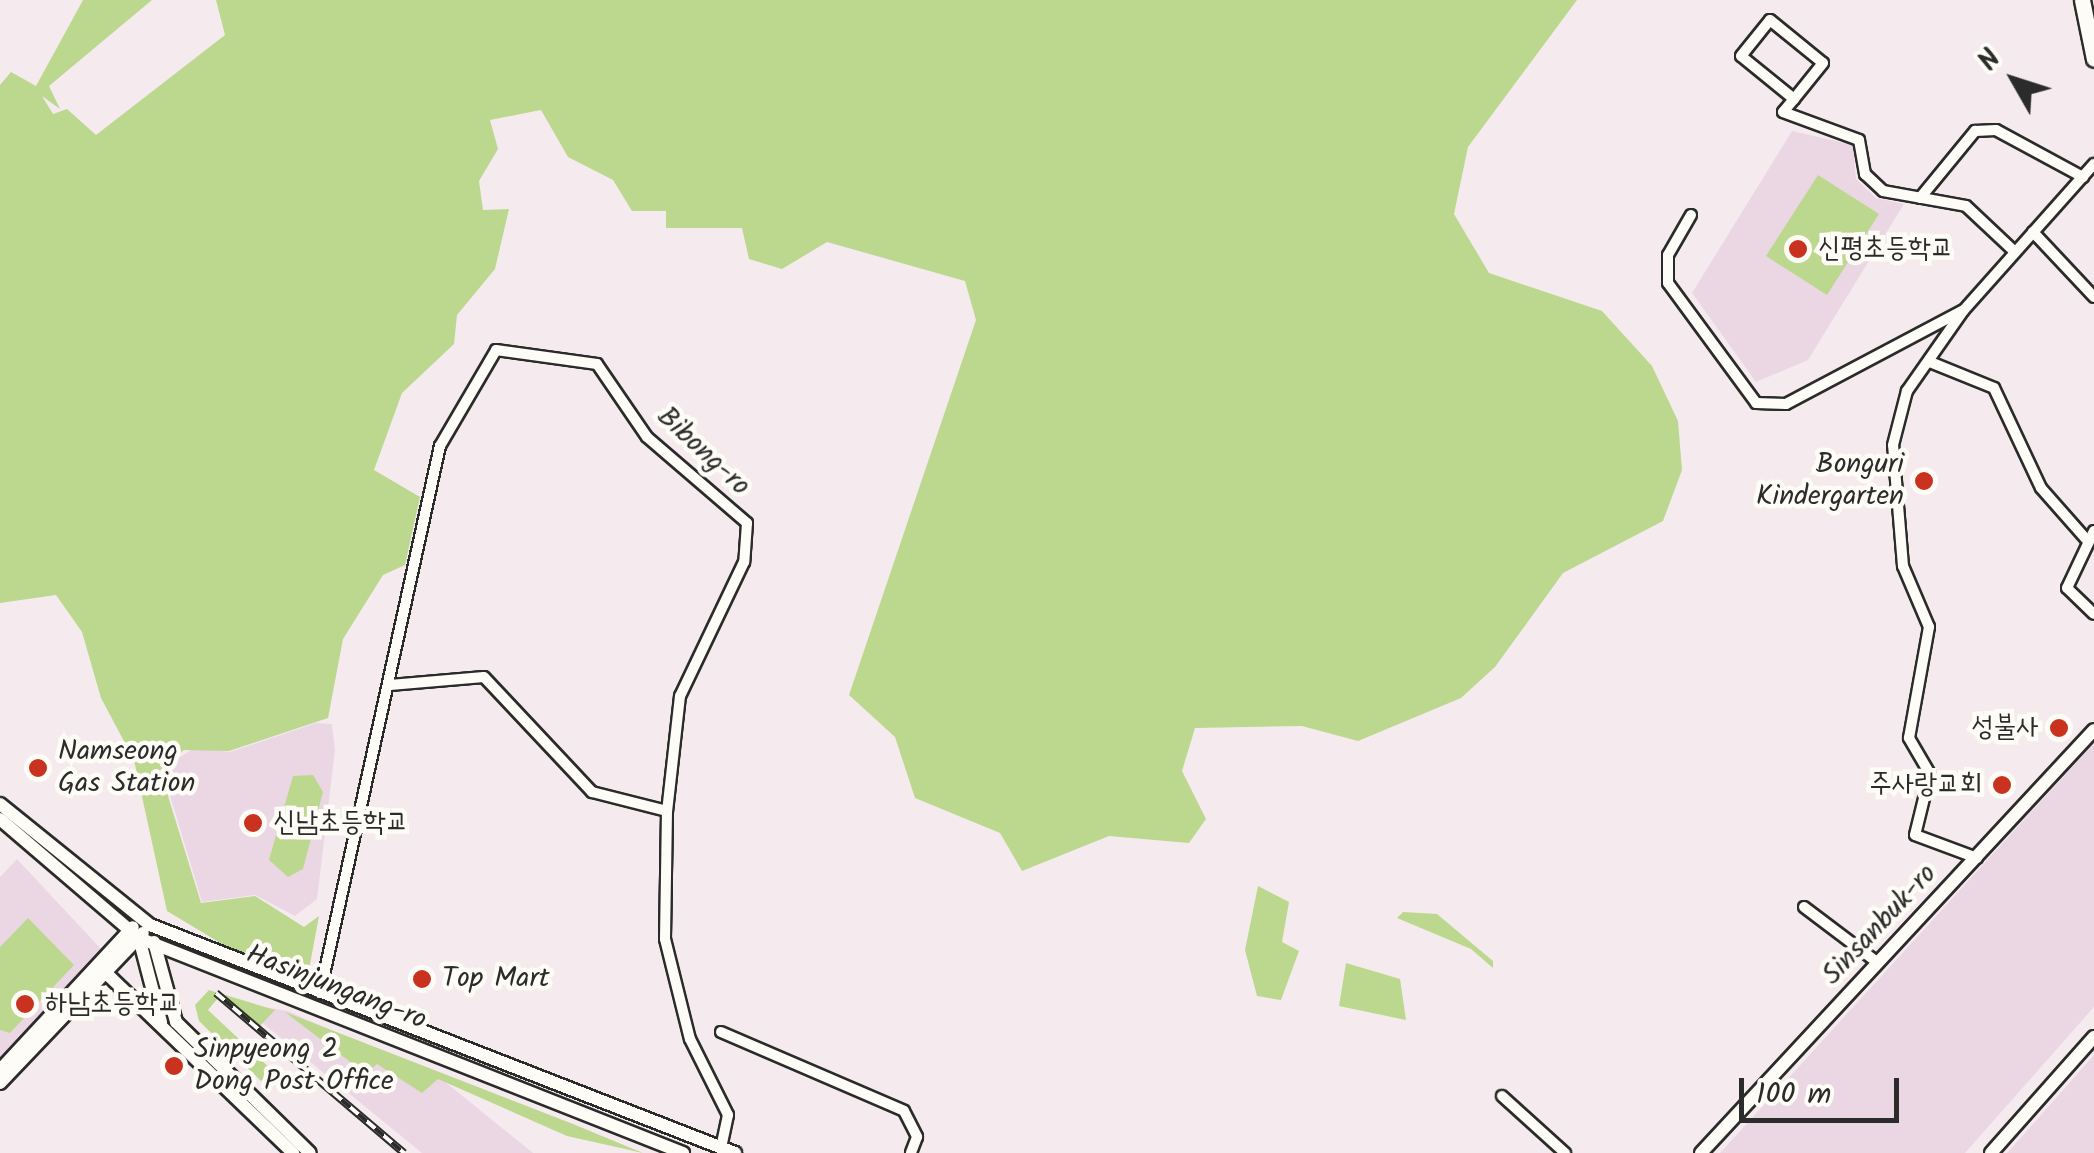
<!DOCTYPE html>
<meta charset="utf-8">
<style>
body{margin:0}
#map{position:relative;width:2094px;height:1153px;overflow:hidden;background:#f5ebee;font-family:Kalam,"Poor Story",sans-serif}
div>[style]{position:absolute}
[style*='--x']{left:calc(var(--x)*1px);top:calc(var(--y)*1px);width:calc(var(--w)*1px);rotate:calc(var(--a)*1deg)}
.built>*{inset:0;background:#ebd7e4}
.green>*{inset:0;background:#bcd78e}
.roads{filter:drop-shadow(2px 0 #2b2b2b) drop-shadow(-2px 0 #2b2b2b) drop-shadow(0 2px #2b2b2b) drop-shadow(0 -2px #2b2b2b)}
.minor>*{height:10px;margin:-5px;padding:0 5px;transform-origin:5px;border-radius:5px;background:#fdfcf7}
.tertiary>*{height:12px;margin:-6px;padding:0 6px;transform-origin:6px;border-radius:6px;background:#fdfcf7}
.secondary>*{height:15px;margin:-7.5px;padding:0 7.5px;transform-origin:7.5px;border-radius:7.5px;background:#fdfcf7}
.rail>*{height:8px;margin-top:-4px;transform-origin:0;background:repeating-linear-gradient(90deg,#fdfcf7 0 11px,#2b2b2b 0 22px);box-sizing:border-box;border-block:2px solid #2b2b2b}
.dots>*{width:28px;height:28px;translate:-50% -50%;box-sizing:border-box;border:5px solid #fdfcf7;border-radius:50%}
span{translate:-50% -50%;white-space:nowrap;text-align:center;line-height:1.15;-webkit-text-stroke:9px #fdfcf7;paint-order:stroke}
.poi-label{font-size:28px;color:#2b2b2b}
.left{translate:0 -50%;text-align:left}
.right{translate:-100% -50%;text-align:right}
.street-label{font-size:28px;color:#2b2b2b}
.north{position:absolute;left:1964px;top:30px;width:100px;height:100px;-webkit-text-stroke:8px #fdfcf7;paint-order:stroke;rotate:309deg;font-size:28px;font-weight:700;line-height:40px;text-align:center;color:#2b2b2b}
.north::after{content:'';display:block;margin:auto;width:35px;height:45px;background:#2b2b2b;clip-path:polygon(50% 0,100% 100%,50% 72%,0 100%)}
.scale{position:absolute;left:1739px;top:1078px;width:160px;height:45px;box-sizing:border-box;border:5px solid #2b2b2b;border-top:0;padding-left:12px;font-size:30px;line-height:35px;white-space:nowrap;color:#2b2b2b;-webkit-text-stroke:8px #fdfcf7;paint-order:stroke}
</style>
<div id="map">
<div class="built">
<i style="clip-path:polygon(1792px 131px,1853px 145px,1856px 179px,1876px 198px,1904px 204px,1808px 360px,1756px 382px,1692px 293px)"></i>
<i style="clip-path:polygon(316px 723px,332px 724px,335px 750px,317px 899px,295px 916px,255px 895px,202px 902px,162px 769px,194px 748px,230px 752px)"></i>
<i style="clip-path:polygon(2094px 743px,2094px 1007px,1965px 1153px,1720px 1153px)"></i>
<i style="clip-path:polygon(17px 859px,101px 949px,0 1058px,0 877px)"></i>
<i style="clip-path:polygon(238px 1003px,288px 1011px,444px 1081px,533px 1153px,422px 1153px)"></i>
<i style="clip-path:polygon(2094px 1055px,2094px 1153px,2007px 1153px,2009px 1151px)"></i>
</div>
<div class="green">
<i style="clip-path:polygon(83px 0,152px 0,49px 86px,60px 109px,42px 96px,53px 114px,67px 109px,96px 135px,225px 35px,216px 0,1577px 0,1468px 147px,1454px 214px,1489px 273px,1602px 311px,1652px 366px,1678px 421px,1682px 470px,1663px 521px,1563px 573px,1495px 667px,1461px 698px,1358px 741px,1302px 726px,1195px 728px,1182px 771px,1206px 819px,1189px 843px,1109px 836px,1022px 871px,1000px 833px,915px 798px,895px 737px,849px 695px,976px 320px,965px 281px,827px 242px,782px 269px,749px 259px,742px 228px,666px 228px,666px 211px,632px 211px,613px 180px,568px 157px,541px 110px,490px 120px,498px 149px,479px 181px,483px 210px,509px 209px,495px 269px,457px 315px,454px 344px,402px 393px,374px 470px,420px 497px,405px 565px,383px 575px,343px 639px,328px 718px,229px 751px,184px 750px,160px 770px,201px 903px,255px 896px,304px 927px,319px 916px,308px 975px,227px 947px,167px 911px,134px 760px,101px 698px,82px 632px,56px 595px,0 603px,0 85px,11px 72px,36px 86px)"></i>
<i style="clip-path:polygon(1818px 175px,1879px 214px,1827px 295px,1766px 256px)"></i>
<i style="clip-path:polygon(313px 775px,323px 792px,303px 869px,288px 877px,269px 860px,293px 776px)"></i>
<i style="clip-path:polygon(1258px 886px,1289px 902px,1282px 942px,1299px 951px,1281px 1000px,1257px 996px,1245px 950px)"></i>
<i style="clip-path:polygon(1403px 912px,1437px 914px,1493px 961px,1493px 968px,1471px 949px,1397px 918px)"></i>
<i style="clip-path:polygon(28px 918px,74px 965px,10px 1033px,0 1030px,0 947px)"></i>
<i style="clip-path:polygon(1346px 963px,1400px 979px,1406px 1020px,1339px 1006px)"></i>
<i style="clip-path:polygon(209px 990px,275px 1010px,258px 1028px,218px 998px,208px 1010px,272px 1070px,261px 1081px,199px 1021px,195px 1005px)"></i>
<i style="clip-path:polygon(285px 1012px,573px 1124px,643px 1153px,567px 1136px,438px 1079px,422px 1093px,377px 1064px,366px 1074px)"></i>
</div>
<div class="roads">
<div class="minor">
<i style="--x:1794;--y:99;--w:68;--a:-140.9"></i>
<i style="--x:1741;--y:56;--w:46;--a:-51.1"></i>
<i style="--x:1770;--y:20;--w:68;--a:39.1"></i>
<i style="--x:1823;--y:63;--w:46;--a:128.9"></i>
<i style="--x:1794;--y:99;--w:17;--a:130"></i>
<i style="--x:1783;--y:112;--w:81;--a:20.2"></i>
<i style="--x:1859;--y:140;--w:35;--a:80"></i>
<i style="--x:1865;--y:174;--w:25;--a:43"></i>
<i style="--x:1883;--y:191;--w:84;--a:10.2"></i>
<i style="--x:1966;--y:206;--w:67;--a:43.2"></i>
<i style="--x:1920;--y:198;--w:87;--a:-50.6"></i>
<i style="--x:1975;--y:131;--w:21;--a:-3"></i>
<i style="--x:1996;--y:130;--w:99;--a:28.4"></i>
<i style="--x:1691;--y:215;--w:46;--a:119.9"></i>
<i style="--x:1668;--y:255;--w:28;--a:90"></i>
<i style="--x:1668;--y:283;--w:149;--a:53.7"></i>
<i style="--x:1756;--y:403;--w:30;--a:2"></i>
<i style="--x:1786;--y:404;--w:199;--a:-27.9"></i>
<i style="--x:2033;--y:232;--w:89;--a:46.8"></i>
<i style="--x:1930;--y:362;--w:69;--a:22.1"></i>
<i style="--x:1994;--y:388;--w:110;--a:64.8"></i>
<i style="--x:2041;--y:488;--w:68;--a:48.6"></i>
<i style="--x:2094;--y:531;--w:63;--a:115.3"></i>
<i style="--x:2067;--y:588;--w:37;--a:44"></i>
<i style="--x:390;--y:685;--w:94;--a:-4.9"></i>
<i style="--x:484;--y:677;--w:158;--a:46.8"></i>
<i style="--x:592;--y:792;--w:77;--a:14.2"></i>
<i style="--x:1977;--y:858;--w:66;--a:-159.6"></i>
<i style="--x:1915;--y:835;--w:63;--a:-76.2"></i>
<i style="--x:1930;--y:774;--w:42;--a:-120.3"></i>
<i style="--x:1909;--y:738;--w:113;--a:-79.8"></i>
<i style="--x:1929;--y:627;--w:66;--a:-113.1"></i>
<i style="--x:1903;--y:566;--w:121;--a:-94.7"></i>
<i style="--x:1893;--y:445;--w:56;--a:-75.5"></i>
<i style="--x:1907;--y:391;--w:98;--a:-55"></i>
<i style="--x:1963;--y:311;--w:197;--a:-48.3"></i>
<i style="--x:1804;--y:907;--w:93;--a:37.1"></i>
<i style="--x:320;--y:993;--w:560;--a:-77.63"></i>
<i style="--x:440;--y:446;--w:111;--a:-59.7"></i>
<i style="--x:496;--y:350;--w:102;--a:7.9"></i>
<i style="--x:597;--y:364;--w:88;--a:55.6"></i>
<i style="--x:647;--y:437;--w:132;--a:40.7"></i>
<i style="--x:747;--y:523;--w:39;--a:94"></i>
<i style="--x:744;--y:562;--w:148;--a:115.5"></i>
<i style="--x:680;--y:696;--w:116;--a:96.4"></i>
<i style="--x:667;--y:811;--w:128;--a:90.9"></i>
<i style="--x:665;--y:939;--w:103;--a:76"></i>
<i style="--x:690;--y:1039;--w:85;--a:63.4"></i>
<i style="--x:728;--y:1115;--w:33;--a:102"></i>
<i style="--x:721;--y:1032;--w:199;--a:23.3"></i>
<i style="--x:904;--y:1111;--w:29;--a:63"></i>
<i style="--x:917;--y:1137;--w:17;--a:111"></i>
<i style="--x:1502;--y:1096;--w:85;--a:42.1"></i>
</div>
<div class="tertiary">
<i style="--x:0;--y:804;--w:193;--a:38.9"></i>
<i style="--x:150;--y:925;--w:628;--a:21.29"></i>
<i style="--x:0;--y:819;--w:183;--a:40.6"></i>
<i style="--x:139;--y:938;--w:585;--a:21.56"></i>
<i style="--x:139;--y:938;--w:87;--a:75.3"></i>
<i style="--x:154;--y:942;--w:83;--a:74.6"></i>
<i style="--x:176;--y:1022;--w:187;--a:44.4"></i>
<i style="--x:106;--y:973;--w:260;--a:43.9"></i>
<i style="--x:0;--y:1070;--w:195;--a:-47.1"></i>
<i style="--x:0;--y:1083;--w:207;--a:-46.4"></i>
<i style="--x:1701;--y:1153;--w:577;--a:-47.11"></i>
<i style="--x:1991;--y:1153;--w:155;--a:-48.4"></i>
</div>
<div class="secondary">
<i style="--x:2082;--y:0;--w:60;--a:78.5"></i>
</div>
</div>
<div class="rail">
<i style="--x:216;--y:993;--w:247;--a:40.4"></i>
</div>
<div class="dots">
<i style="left:1798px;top:249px;background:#c8321e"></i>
<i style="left:1924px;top:481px;background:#c8321e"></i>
<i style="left:2059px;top:728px;background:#c8321e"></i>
<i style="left:38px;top:768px;background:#c8321e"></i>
<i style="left:2002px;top:785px;background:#c8321e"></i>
<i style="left:253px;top:823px;background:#c8321e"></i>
<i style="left:422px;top:979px;background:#c8321e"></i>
<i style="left:25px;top:1004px;background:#c8321e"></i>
<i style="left:174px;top:1066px;background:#c8321e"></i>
</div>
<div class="poi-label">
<span class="left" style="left:1818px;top:249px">신평초등학교</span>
<span class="right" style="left:1904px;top:481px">Bonguri<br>Kindergarten</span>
<span class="right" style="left:2039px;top:728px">성불사</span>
<span class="left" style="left:58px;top:768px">Namseong<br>Gas Station</span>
<span class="right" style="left:1982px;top:785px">주사랑교회</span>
<span class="left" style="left:273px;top:823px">신남초등학교</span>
<span class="left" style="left:442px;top:979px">Top Mart</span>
<span class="left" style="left:45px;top:1004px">하남초등학교</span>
<span class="left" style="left:194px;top:1066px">Sinpyeong 2<br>Dong Post Office</span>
</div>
<div class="street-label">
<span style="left:703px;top:452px;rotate:43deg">Bibong-ro</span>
<span style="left:1880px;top:925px;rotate:-47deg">Sinsanbuk-ro</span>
<span style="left:336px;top:988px;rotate:21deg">Hasinjungang-ro</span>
</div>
<div class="north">N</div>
<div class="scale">100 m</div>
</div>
